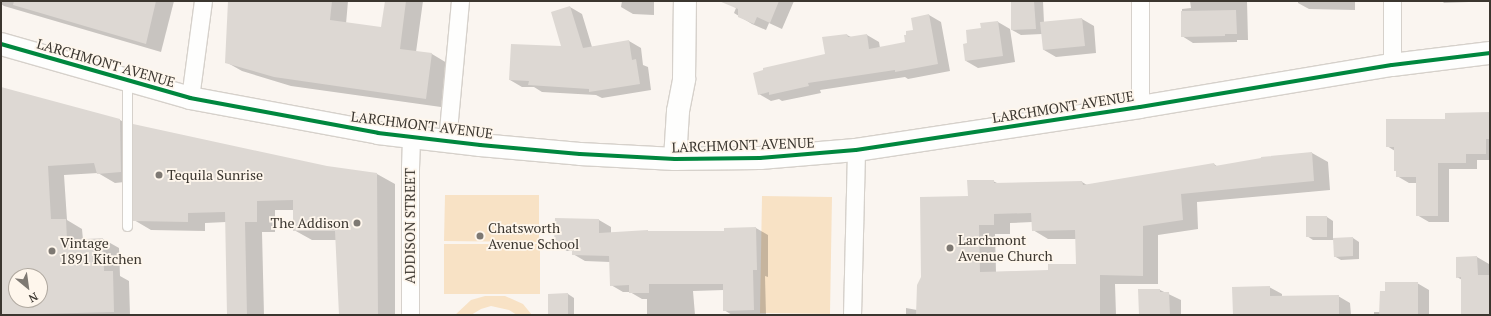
<!DOCTYPE html>
<style>
body{margin:0}
#map{position:relative;width:1491px;height:316px;overflow:hidden;background:#faf5f0;font-family:"PT Serif",serif}
div>[style]{position:absolute}
[style*='--x']{left:calc(var(--x)*1px);top:calc(var(--y)*1px);width:calc(var(--w)*1px);rotate:calc(var(--a)*1deg)}
.green>*{inset:0;background:#f8e2c5}
.shadow>*{inset:0;background:#0003}
.building>*{inset:0;background:#ddd8d3}
.roads{filter:drop-shadow(1px 0 #d6d1cb) drop-shadow(-1px 0 #d6d1cb) drop-shadow(0 1px #d6d1cb) drop-shadow(0 -1px #d6d1cb)}
.service>*{height:9px;margin:-4.5px;padding:0 4.5px;transform-origin:4.5px;border-radius:4.5px;background:#fefefd}
.minor>*{height:17px;margin:-8.5px;padding:0 8.5px;transform-origin:8.5px;border-radius:8.5px;background:#fefefd}
.tertiary>*{height:22px;margin:-11px;padding:0 11px;transform-origin:11px;border-radius:11px;background:#fefefd}
.cycleway>*{height:4px;margin:-2px;padding:0 2px;transform-origin:2px;border-radius:2px;background:#00873e}
.dots>*{width:11px;height:11px;translate:-50% -50%;box-sizing:border-box;border:2px solid #fef6ec;border-radius:50%}
span{translate:-50% -50%;white-space:nowrap;text-align:center;line-height:1.15;-webkit-text-stroke:3.5px #fef6ec;paint-order:stroke}
.street-label{font-size:14px;color:#3b362f}
.poi-label{font-size:14px;color:#3b362f}
.left{translate:0 -50%;text-align:left}
.right{translate:-100% -50%;text-align:right}
.frame{position:absolute;inset:0;border:2px solid #3b362f;pointer-events:none}
.north{position:absolute;left:8px;top:268px;width:40px;height:40px;box-sizing:border-box;background:#fef6ec;border:1px solid #b0a9a0;border-radius:50%;rotate:151deg;font-size:11px;font-weight:700;line-height:16px;text-align:center;color:#3b362f}
.north::after{content:'';display:block;margin:auto;width:14px;height:18px;background:#7e7973;clip-path:polygon(50% 0,100% 100%,50% 72%,0 100%)}
</style>
<div id="map">
<div class="green">
<i style="clip-path:polygon(445px 195px,539px 195px,539px 242px,444px 241px)"></i>
<i style="clip-path:polygon(762px 196px,832px 197px,830px 314px,760px 313px)"></i>
<i style="clip-path:polygon(444px 244px,540px 244px,540px 294px,444px 294px)"></i>
<i style="clip-path:polygon(485px 296px,505px 296px,512px 299px,523px 304px,532px 315px,517px 315px,509px 310px,491px 306px,481px 309px,471px 315px,455px 315px,471px 300px)"></i>
</div>
<div class="shadow">
<i style="clip-path:polygon(1px 1px,174px 1px,161px 52px,4px 6px,1px 4px)"></i>
<i style="clip-path:polygon(229px 1px,348px 1px,346px 24px,382px 29px,386px 1px,423px 1px,416px 52px,432px 54px,447px 63px,441px 107px,291px 86px,242px 71px,226px 62px)"></i>
<i style="clip-path:polygon(622px 1px,654px 1px,654px 15px,633px 14px,621px 7px)"></i>
<i style="clip-path:polygon(735px 1px,794px 1px,782px 29px,769px 23px,766px 30px,752px 24px,734px 13px,736px 8px,733px 6px)"></i>
<i style="clip-path:polygon(1012px 1px,1043px 1px,1044px 23px,1082px 19px,1094px 26px,1096px 53px,1056px 57px,1044px 50px,1042px 34px,1021px 35px,1012px 30px)"></i>
<i style="clip-path:polygon(1190px 1px,1247px 1px,1248px 40px,1237px 40px,1237px 42px,1193px 43px,1182px 36px,1182px 9px,1191px 8px)"></i>
<i style="clip-path:polygon(1298px 1px,1355px 1px,1355px 10px,1309px 9px,1298px 3px)"></i>
<i style="clip-path:polygon(1442px 1px,1469px 1px,1469px 2px,1444px 3px)"></i>
<i style="clip-path:polygon(570px 7px,582px 14px,592px 47px,629px 41px,641px 48px,643px 65px,648px 67px,651px 90px,602px 98px,596px 95px,542px 92px,534px 87px,522px 87px,510px 80px,563px 47px)"></i>
<i style="clip-path:polygon(929px 15px,941px 22px,950px 71px,908px 79px,905px 77px,820px 90px,821px 93px,782px 101px,779px 99px,771px 101px,759px 94px,826px 55px,823px 38px,847px 35px,853px 38px,867px 35px,879px 42px,880px 48px,906px 43px)"></i>
<i style="clip-path:polygon(998px 22px,1010px 29px,1015px 62px,978px 68px,966px 61px,969px 44px,983px 29px)"></i>
<i style="clip-path:polygon(evenodd,1px 88px,120px 120px,134px 128px,327px 167px,377px 174px,395px 184px,395px 315px,340px 315px,337px 240px,312px 240px,294px 230px,294px 210px,275px 210px,275px 232px,262px 232px,264px 315px,228px 315px,226px 222px,205px 223px,205px 231px,151px 230px,134px 220px,134px 181px,115px 183px,98px 173px,64px 175px,67px 220px,82px 229px,83px 240px,103px 239px,119px 248px,120px 276px,129px 281px,130px 315px,1px 315px,1px 88px,16px 276px,40px 276px,40px 300px,16px 300px,16px 276px)"></i>
<i style="clip-path:polygon(1490px 113px,1490px 160px,1477px 160px,1477px 169px,1449px 169px,1449px 222px,1429px 222px,1417px 215px,1417px 183px,1409px 183px,1397px 176px,1395px 151px,1387px 146px,1446px 120px)"></i>
<i style="clip-path:polygon(evenodd,1312px 153px,1328px 162px,1330px 190px,1197px 202px,1198px 229px,1158px 235px,1158px 284px,1115px 284px,1116px 315px,906px 315px,906px 308px,917px 310px,969px 197px,993px 181px,999px 184px,1082px 182px,1087px 185px,1214px 164px,1218px 167px,1312px 153px,1032px 222px,1033px 230px,1048px 239px,1077px 239px,1077px 265px,1049px 271px,996px 272px,995px 234px,1010px 234px,1010px 223px,1032px 222px)"></i>
<i style="clip-path:polygon(1327px 217px,1333px 221px,1333px 239px,1353px 238px,1359px 242px,1359px 259px,1341px 260px,1334px 256px,1334px 240px,1313px 240px,1307px 236px)"></i>
<i style="clip-path:polygon(599px 220px,611px 227px,611px 233px,648px 231px,651px 232px,725px 232px,756px 228px,768px 235px,768px 277px,765px 276px,766px 315px,732px 315px,724px 310px,724px 290px,693px 291px,695px 315px,647px 315px,647px 299px,642px 299px,630px 292px,623px 292px,611px 285px,610px 262px,585px 261px,573px 254px,573px 251px,567px 251px,555px 244px)"></i>
<i style="clip-path:polygon(1477px 257px,1489px 264px,1490px 315px,1462px 315px,1462px 280px,1457px 277px,1457px 258px)"></i>
<i style="clip-path:polygon(1417px 283px,1429px 290px,1429px 315px,1374px 315px,1374px 312px,1380px 312px)"></i>
<i style="clip-path:polygon(1269px 287px,1282px 294px,1282px 297px,1338px 296px,1350px 303px,1351px 315px,1234px 315px)"></i>
<i style="clip-path:polygon(1160px 290px,1181px 300px,1181px 315px,1140px 315px)"></i>
<i style="clip-path:polygon(568px 294px,574px 298px,574px 315px,549px 314px)"></i>
</div>
<div class="building">
<i style="clip-path:polygon(14px 1px,156px 1px,146px 44px,13px 5px)"></i>
<i style="clip-path:polygon(228px 1px,332px 1px,330px 20px,381px 27px,385px 1px,406px 1px,400px 49px,432px 53px,426px 99px,274px 77px,225px 63px)"></i>
<i style="clip-path:polygon(719px 1px,779px 1px,770px 23px,757px 17px,754px 24px,738px 17px,738px 9px)"></i>
<i style="clip-path:polygon(1011px 1px,1034px 1px,1036px 29px,1011px 30px)"></i>
<i style="clip-path:polygon(570px 6px,583px 48px,629px 40px,632px 60px,636px 59px,640px 84px,589px 92px,589px 89px,528px 85px,529px 81px,509px 80px,511px 44px,561px 46px,551px 12px)"></i>
<i style="clip-path:polygon(1236px 10px,1237px 34px,1225px 34px,1225px 36px,1181px 37px,1181px 11px)"></i>
<i style="clip-path:polygon(929px 14px,938px 64px,895px 72px,895px 70px,808px 83px,809px 86px,769px 95px,769px 92px,758px 95px,753px 73px,763px 70px,763px 68px,825px 54px,822px 37px,847px 34px,848px 37px,867px 34px,869px 49px,905px 42px,904px 35px,906px 35px,906px 31px,913px 30px,911px 18px)"></i>
<i style="clip-path:polygon(1082px 18px,1085px 46px,1043px 50px,1040px 22px)"></i>
<i style="clip-path:polygon(998px 21px,1003px 56px,965px 61px,963px 44px,967px 43px,966px 30px,981px 28px,980px 23px)"></i>
<i style="clip-path:polygon(evenodd,1px 87px,120px 119px,121px 172px,97px 174px,94px 163px,48px 166px,51px 219px,66px 219px,67px 240px,103px 238px,104px 271px,113px 271px,114px 312px,1px 315px,1px 87px,16px 276px,40px 276px,40px 300px,16px 300px,16px 276px)"></i>
<i style="clip-path:polygon(1490px 112px,1490px 139px,1486px 139px,1486px 154px,1466px 154px,1466px 163px,1438px 163px,1438px 216px,1416px 216px,1416px 177px,1396px 177px,1396px 171px,1394px 171px,1394px 147px,1386px 147px,1386px 119px,1445px 119px,1445px 113px)"></i>
<i style="clip-path:polygon(133px 124px,327px 166px,377px 173px,378px 315px,339px 315px,335px 231px,293px 231px,293px 200px,257px 201px,257px 222px,245px 222px,247px 315px,227px 315px,225px 212px,188px 213px,188px 222px,133px 221px)"></i>
<i style="clip-path:polygon(evenodd,1312px 152px,1314px 181px,1181px 194px,1183px 220px,1143px 226px,1143px 276px,1100px 275px,1100px 315px,916px 315px,917px 285px,921px 277px,920px 197px,968px 196px,967px 180px,994px 180px,994px 183px,1082px 181px,1083px 185px,1214px 163px,1215px 166px,1261px 158px,1261px 157px,1312px 152px,1031px 213px,1032px 231px,1075px 230px,1076px 264px,1048px 264px,1048px 270px,980px 272px,979px 225px,994px 225px,994px 214px,1031px 213px)"></i>
<i style="clip-path:polygon(1306px 216px,1327px 216px,1327px 237px,1306px 237px)"></i>
<i style="clip-path:polygon(555px 218px,599px 219px,599px 233px,648px 230px,648px 231px,724px 231px,724px 228px,756px 227px,757px 270px,753px 270px,754px 310px,723px 311px,723px 284px,649px 284px,649px 293px,629px 293px,629px 285px,610px 286px,609px 256px,572px 255px,572px 245px,554px 245px)"></i>
<i style="clip-path:polygon(1353px 237px,1353px 256px,1334px 257px,1333px 238px)"></i>
<i style="clip-path:polygon(1477px 256px,1478px 275px,1490px 275px,1490px 315px,1461px 315px,1461px 277px,1456px 278px,1456px 257px)"></i>
<i style="clip-path:polygon(1385px 282px,1418px 282px,1418px 315px,1379px 315px,1380px 291px,1385px 291px)"></i>
<i style="clip-path:polygon(1270px 286px,1270px 296px,1339px 295px,1339px 315px,1233px 315px,1232px 287px)"></i>
<i style="clip-path:polygon(1138px 289px,1160px 289px,1160px 292px,1169px 292px,1170px 315px,1139px 315px)"></i>
<i style="clip-path:polygon(568px 293px,568px 314px,548px 315px,548px 294px)"></i>
</div>
<div class="roads">
<div class="service">
<i style="--x:127;--y:226;--w:146;--a:-90"></i>
</div>
<div class="minor">
<i style="--x:1392;--y:65;--w:64;--a:-90"></i>
<i style="--x:190;--y:98;--w:98;--a:-82.4"></i>
<i style="--x:1140;--y:107;--w:106;--a:-90"></i>
<i style="--x:447;--y:141;--w:141;--a:-84.7"></i>
<i style="--x:410;--y:315;--w:147;--a:-90"></i>
<i style="--x:410;--y:168;--w:31;--a:-88"></i>
<i style="--x:852;--y:315;--w:165;--a:-88.6"></i>
</div>
<div class="tertiary">
<i style="--x:1;--y:44;--w:197;--a:15.9"></i>
<i style="--x:190;--y:98;--w:191;--a:10.5"></i>
<i style="--x:378;--y:133;--w:103;--a:6.7"></i>
<i style="--x:480;--y:145;--w:100;--a:5.1"></i>
<i style="--x:580;--y:154;--w:95;--a:3"></i>
<i style="--x:675;--y:159;--w:85;--a:-0.7"></i>
<i style="--x:760;--y:158;--w:96;--a:-4.8"></i>
<i style="--x:856;--y:150;--w:287;--a:-8.6"></i>
<i style="--x:1140;--y:107;--w:255;--a:-9.5"></i>
<i style="--x:1392;--y:65;--w:99;--a:-7"></i>
<i style="--x:675;--y:159;--w:48;--a:-86.4"></i>
<i style="--x:678;--y:111;--w:33;--a:-79"></i>
<i style="--x:684;--y:79;--w:78;--a:-89.3"></i>
</div>
</div>
<div class="cycleway">
<i style="--x:1;--y:44;--w:197;--a:15.9"></i>
<i style="--x:190;--y:98;--w:191;--a:10.5"></i>
<i style="--x:378;--y:133;--w:103;--a:6.7"></i>
<i style="--x:480;--y:145;--w:100;--a:5.1"></i>
<i style="--x:580;--y:154;--w:95;--a:3"></i>
<i style="--x:675;--y:159;--w:85;--a:-0.7"></i>
<i style="--x:760;--y:158;--w:96;--a:-4.8"></i>
<i style="--x:856;--y:150;--w:287;--a:-8.6"></i>
<i style="--x:1140;--y:107;--w:255;--a:-9.5"></i>
<i style="--x:1392;--y:65;--w:99;--a:-7"></i>
</div>
<div class="dots">
<i style="left:159px;top:175px;background:#7e7973"></i>
<i style="left:357px;top:223px;background:#7e7973"></i>
<i style="left:480px;top:236px;background:#7e7973"></i>
<i style="left:950px;top:248px;background:#7e7973"></i>
<i style="left:52px;top:251px;background:#7e7973"></i>
</div>
<div class="street-label">
<span style="left:106px;top:63px;rotate:16deg">LARCHMONT AVENUE</span>
<span style="left:1063px;top:107px;rotate:-9deg">LARCHMONT AVENUE</span>
<span style="left:422px;top:125px;rotate:7deg">LARCHMONT AVENUE</span>
<span style="left:743px;top:145px;rotate:-2deg">LARCHMONT AVENUE</span>
<span style="left:410px;top:226px;rotate:-90deg">ADDISON STREET</span>
</div>
<div class="poi-label">
<span class="left" style="left:167px;top:175px">Tequila Sunrise</span>
<span class="right" style="left:349px;top:223px">The Addison</span>
<span class="left" style="left:488px;top:236px">Chatsworth<br>Avenue School</span>
<span class="left" style="left:958px;top:248px">Larchmont<br>Avenue Church</span>
<span class="left" style="left:60px;top:251px">Vintage<br>1891 Kitchen</span>
</div>
<div class="frame"></div>
<div class="north">N</div>
</div>
